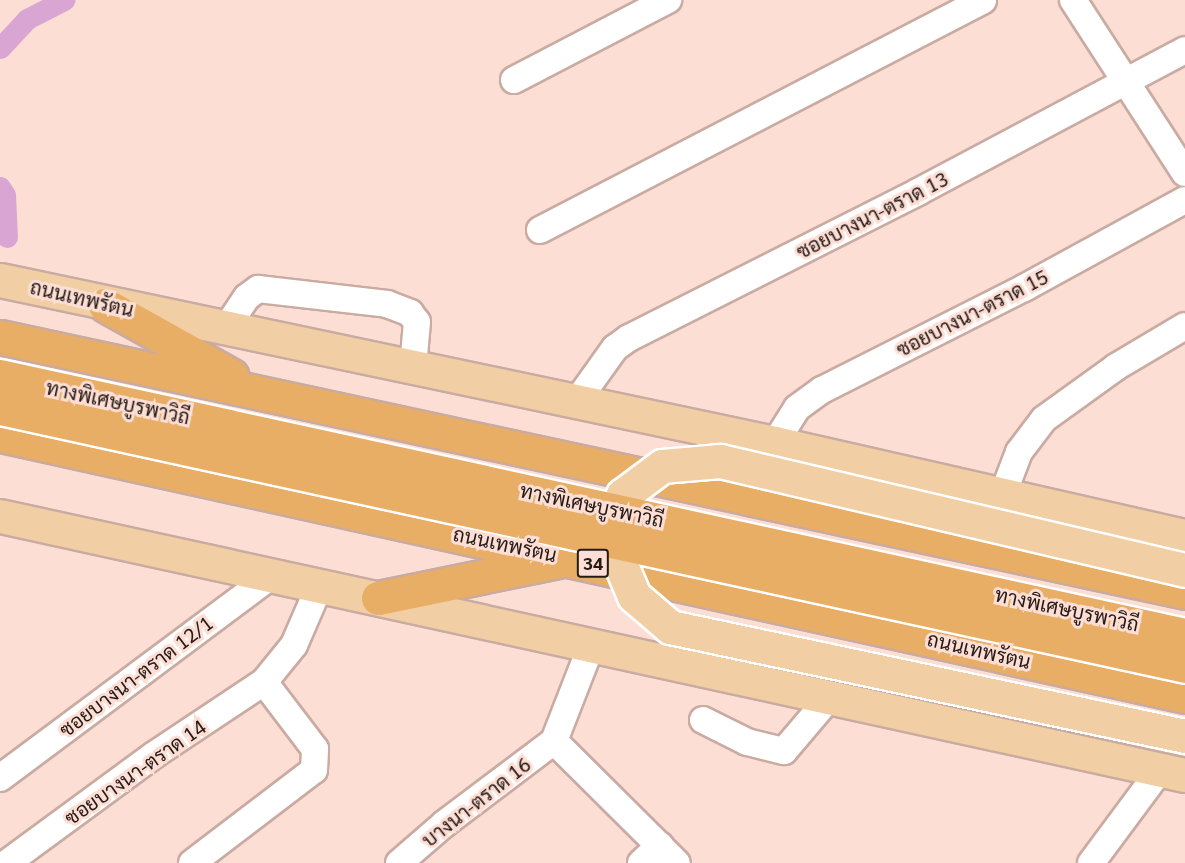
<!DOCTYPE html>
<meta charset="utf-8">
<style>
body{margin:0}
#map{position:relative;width:1185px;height:863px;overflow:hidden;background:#fdded4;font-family:Georgia,Sarabun,serif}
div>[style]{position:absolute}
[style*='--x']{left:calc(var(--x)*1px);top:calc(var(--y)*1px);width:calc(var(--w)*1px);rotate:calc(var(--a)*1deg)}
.canal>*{height:21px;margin:-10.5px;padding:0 10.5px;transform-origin:10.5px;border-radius:10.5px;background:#d9a6d3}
.roads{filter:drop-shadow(2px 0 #c9aba2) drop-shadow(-2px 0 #c9aba2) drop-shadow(0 2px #c9aba2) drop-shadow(0 -2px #c9aba2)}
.minor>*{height:26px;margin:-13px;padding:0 13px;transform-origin:13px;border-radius:13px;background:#fff}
.major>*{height:33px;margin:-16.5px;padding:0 16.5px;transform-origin:16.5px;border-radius:16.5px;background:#f1cea3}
.highway>*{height:33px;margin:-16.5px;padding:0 16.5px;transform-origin:16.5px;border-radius:16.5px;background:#e8ae65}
.bridges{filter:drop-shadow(2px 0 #fff) drop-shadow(-2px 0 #fff) drop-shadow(0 2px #fff) drop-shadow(0 -2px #fff)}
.major-bridge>*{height:33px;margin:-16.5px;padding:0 16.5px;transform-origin:16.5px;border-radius:16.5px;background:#f1cea3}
.highway-bridge>*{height:33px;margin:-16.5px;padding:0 16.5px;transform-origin:16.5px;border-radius:16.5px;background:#e8ae65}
span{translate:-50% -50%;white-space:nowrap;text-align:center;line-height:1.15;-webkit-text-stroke:6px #fdded4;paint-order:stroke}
.shield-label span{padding:2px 4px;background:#fdded4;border:2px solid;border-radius:4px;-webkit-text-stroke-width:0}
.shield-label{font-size:18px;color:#241a16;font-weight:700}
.street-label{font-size:20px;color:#241a16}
</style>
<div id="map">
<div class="canal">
<i style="--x:0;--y:48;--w:40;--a:-47"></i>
<i style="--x:27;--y:19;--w:42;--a:-27.2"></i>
<i style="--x:0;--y:187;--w:9;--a:58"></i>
<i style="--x:5;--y:195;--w:42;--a:87.3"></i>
</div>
<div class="roads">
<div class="minor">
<i style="--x:1073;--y:0;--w:206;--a:57.1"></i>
<i style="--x:514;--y:80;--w:174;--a:-27.5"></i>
<i style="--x:540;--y:230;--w:499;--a:-27.4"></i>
<i style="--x:226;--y:328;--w:37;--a:-56"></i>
<i style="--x:247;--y:297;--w:14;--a:-36"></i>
<i style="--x:258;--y:289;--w:130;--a:6.6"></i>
<i style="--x:387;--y:304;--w:25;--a:21"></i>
<i style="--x:410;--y:313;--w:11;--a:52"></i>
<i style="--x:417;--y:322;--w:45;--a:95.1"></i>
<i style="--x:577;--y:401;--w:65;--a:-54.4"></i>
<i style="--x:615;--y:348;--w:17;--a:-36"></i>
<i style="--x:629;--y:338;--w:324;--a:-26.8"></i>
<i style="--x:918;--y:192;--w:302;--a:-28"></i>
<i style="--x:775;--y:443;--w:41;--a:-57.8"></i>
<i style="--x:797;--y:408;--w:31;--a:-36"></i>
<i style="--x:822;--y:390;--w:226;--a:-26.8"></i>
<i style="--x:1024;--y:288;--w:183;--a:-28.7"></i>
<i style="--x:1003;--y:494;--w:45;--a:-69.1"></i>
<i style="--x:1019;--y:452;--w:41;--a:-52.9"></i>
<i style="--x:1044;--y:419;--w:89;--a:-35.8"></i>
<i style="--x:1116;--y:367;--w:80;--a:-30.7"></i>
<i style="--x:703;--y:720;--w:49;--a:26.6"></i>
<i style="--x:747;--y:742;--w:38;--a:14"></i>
<i style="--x:784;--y:751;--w:71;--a:-49.6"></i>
<i style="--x:554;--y:741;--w:173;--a:44.8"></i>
<i style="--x:0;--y:778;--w:339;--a:-36.7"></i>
<i style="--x:7;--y:863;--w:182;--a:-36.3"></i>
<i style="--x:154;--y:755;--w:132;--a:-33.6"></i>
<i style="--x:264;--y:682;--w:48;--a:-51"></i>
<i style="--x:294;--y:645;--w:65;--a:-66.6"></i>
<i style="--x:192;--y:863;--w:153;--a:-37.3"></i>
<i style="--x:314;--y:770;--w:21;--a:-87"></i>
<i style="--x:315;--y:749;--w:84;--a:-127.3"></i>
<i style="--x:399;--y:863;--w:60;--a:-40.9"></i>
<i style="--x:444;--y:824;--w:138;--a:-37"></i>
<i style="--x:554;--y:741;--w:102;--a:-68.7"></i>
<i style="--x:641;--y:863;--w:26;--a:-43"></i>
<i style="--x:1091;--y:863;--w:116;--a:-53.4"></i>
</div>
<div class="major">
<i style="--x:0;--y:280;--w:792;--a:11.88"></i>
<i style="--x:775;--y:443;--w:420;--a:12.8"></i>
<i style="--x:0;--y:516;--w:1213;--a:12.33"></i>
</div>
<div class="highway">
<i style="--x:105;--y:305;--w:145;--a:29.2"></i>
<i style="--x:0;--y:337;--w:1212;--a:12.14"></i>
<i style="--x:0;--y:435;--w:1213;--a:12.42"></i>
<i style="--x:378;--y:598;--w:184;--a:-11.6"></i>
</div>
</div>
<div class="bridges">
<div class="major-bridge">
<i style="--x:1185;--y:570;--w:478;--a:-166.8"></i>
<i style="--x:720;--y:461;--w:58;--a:175.1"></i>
<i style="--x:662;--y:466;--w:49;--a:143.4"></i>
<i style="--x:623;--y:495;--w:52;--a:101.1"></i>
<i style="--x:613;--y:546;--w:54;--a:67.2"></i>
<i style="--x:634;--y:596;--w:48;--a:40.7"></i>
<i style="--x:670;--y:627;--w:526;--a:11.95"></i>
</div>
<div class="highway-bridge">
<i style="--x:0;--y:376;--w:1213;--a:12.33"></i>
<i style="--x:0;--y:408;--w:1213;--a:12.28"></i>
</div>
</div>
<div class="shield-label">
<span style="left:593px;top:563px">34</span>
</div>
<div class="street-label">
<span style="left:872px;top:215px;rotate:-27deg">ซอยบางนา-ตราด 13</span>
<span style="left:82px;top:298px;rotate:13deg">ถนนเทพรัตน</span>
<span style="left:972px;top:313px;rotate:-27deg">ซอยบางนา-ตราด 15</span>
<span style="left:118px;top:402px;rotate:12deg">ทางพิเศษบูรพาวิถี</span>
<span style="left:592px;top:505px;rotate:12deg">ทางพิเศษบูรพาวิถี</span>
<span style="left:505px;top:544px;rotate:12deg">ถนนเทพรัตน</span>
<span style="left:1067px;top:609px;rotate:12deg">ทางพิเศษบูรพาวิถี</span>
<span style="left:979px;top:650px;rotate:13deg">ถนนเทพรัตน</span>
<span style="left:136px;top:676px;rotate:-37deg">ซอยบางนา-ตราด 12/1</span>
<span style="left:135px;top:772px;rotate:-35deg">ซอยบางนา-ตราด 14</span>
<span style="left:476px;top:802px;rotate:-38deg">บางนา-ตราด 16</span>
</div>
</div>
